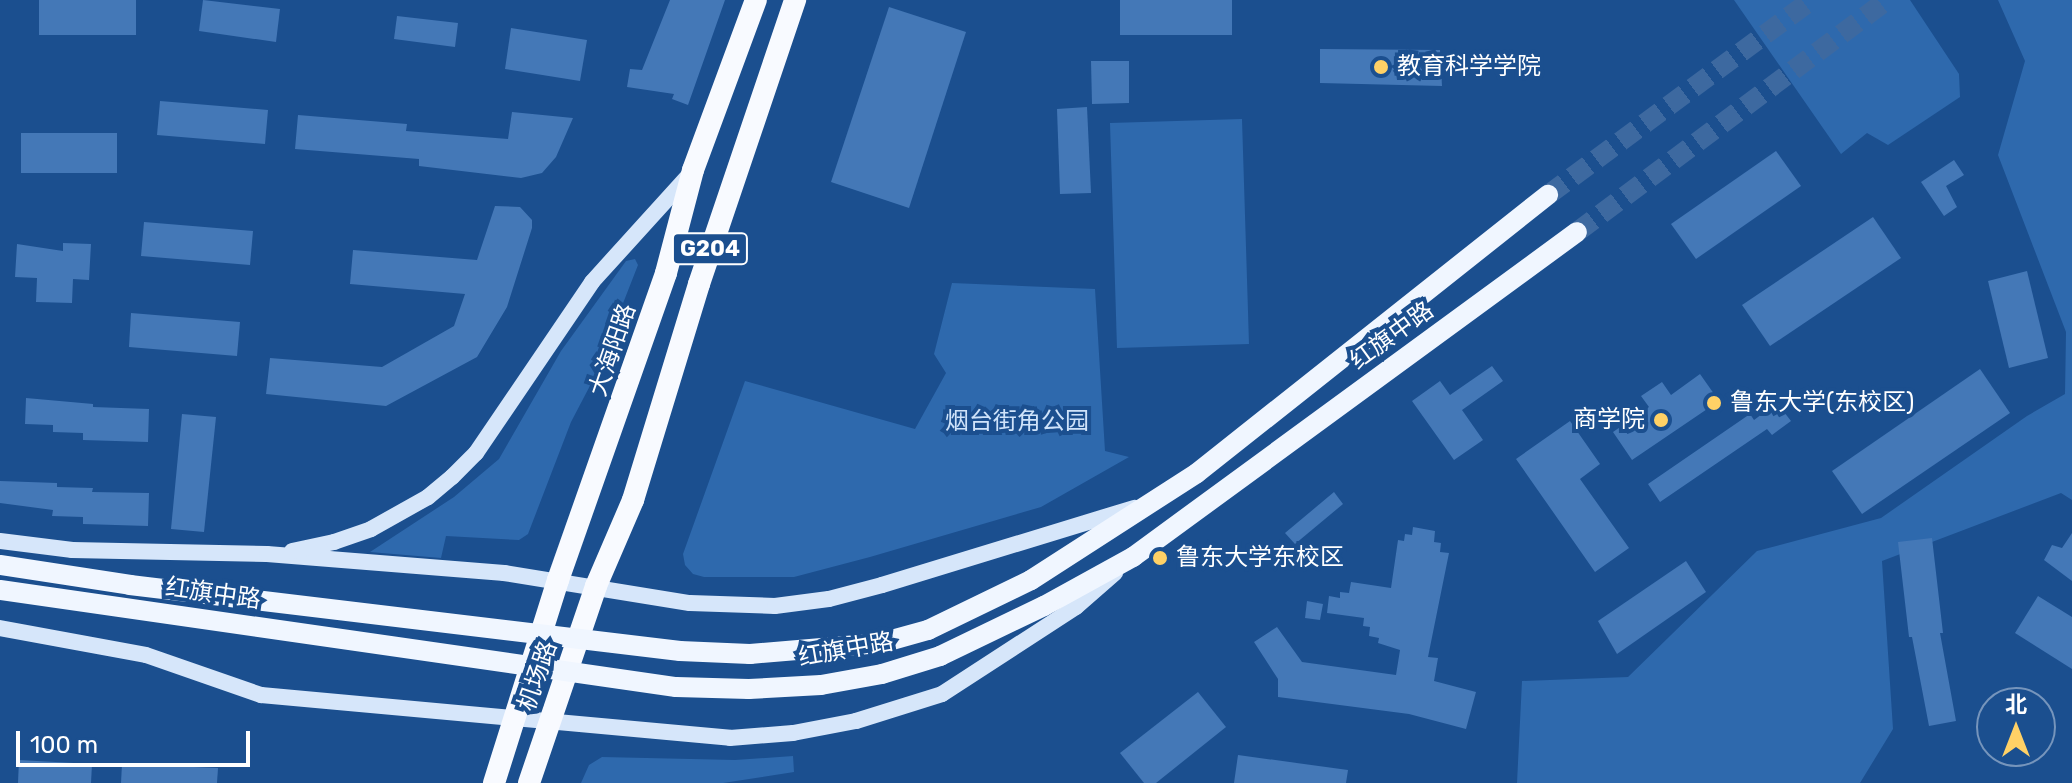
<!DOCTYPE html>
<meta charset="utf-8">
<style>
body{margin:0}
#map{position:relative;width:2072px;height:783px;overflow:hidden;background:#1b4f8f;font-family:Rubik,"Noto Sans SC",sans-serif}
div>[style]{position:absolute}
[style*='--x']{left:calc(var(--x)*1px);top:calc(var(--y)*1px);width:calc(var(--w)*1px);rotate:calc(var(--a)*1deg)}
.green>*{inset:0;background:#2e69ad}
.building>*{inset:0;background:#4478b7}
.primary-tunnel>*{height:20px;margin-top:-10px;transform-origin:0;background:repeating-linear-gradient(90deg,#3d69a0 0 20px,transparent 0 30px)}
.secondary>*{height:16px;margin:-8px;padding:0 8px;transform-origin:8px;border-radius:8px;background:#d6e6fa}
.primary>*{height:20px;margin:-10px;padding:0 10px;transform-origin:10px;border-radius:10px;background:#f0f6ff}
.trunk>*{height:22px;margin:-11px;padding:0 11px;transform-origin:11px;border-radius:11px;background:#f8faff}
.primary-bridge>*{height:20px;margin:-10px;padding:0 10px;transform-origin:10px;border-radius:10px;background:#f0f6ff}
.dots>*{width:22px;height:22px;translate:-50% -50%;box-sizing:border-box;border:4px solid #1b4f8f;border-radius:50%}
span{translate:-50% -50%;white-space:nowrap;text-align:center;line-height:1.15;-webkit-text-stroke:8px #1b4f8f;paint-order:stroke}
.shield-label span{padding:2px 6px;background:#1b4f8f;border:2px solid;border-radius:6px;-webkit-text-stroke-width:0}
.shield-label{font-size:22px;color:#fff;font-weight:700}
.poi-label{font-size:24px;color:#fff}
.left{translate:0 -50%;text-align:left}
.right{translate:-100% -50%;text-align:right}
.street-label{font-size:24px;color:#fff}
.park-label{font-size:24px;color:#cfe3fa}
.north{position:absolute;left:1976px;top:687px;width:80px;height:80px;box-sizing:border-box;background:#1b4f8f;border:2px solid #7695bc;border-radius:50%;rotate:0deg;font-size:22px;font-weight:700;line-height:32px;text-align:center;color:#fff}
.north::after{content:'';display:block;margin:auto;width:28px;height:36px;background:#ffd166;clip-path:polygon(50% 0,100% 100%,50% 72%,0 100%)}
.scale{position:absolute;left:16px;top:731px;width:234px;height:36px;box-sizing:border-box;border:4px solid #fff;border-top:0;padding-left:10px;font-size:24px;line-height:28px;white-space:nowrap;color:#fff;-webkit-text-stroke:6px #1b4f8f;paint-order:stroke}
</style>
<div id="map">
<div class="green">
<i style="clip-path:polygon(1734px 0,1910px 0,1959px 74px,1960px 97px,1888px 145px,1867px 133px,1841px 154px)"></i>
<i style="clip-path:polygon(1998px 0,2072px 0,2072px 500px,2061px 493px,1882px 561px,1893px 729px,1860px 783px,1517px 783px,1522px 681px,1628px 677px,1757px 551px,1881px 518px,2027px 416px,2065px 394px,2066px 332px,1998px 155px,2025px 61px)"></i>
<i style="clip-path:polygon(1242px 119px,1249px 344px,1117px 348px,1110px 123px)"></i>
<i style="clip-path:polygon(635px 259px,638px 265px,593px 380px,571px 422px,528px 534px,519px 540px,446px 536px,441px 558px,370px 552px,454px 497px,499px 459px,561px 351px,626px 261px)"></i>
<i style="clip-path:polygon(952px 283px,1095px 289px,1105px 451px,1129px 457px,1041px 507px,870px 557px,794px 577px,704px 577px,693px 574px,685px 565px,683px 554px,745px 381px,915px 429px,946px 373px,934px 354px)"></i>
<i style="clip-path:polygon(793px 756px,794px 772px,723px 783px,581px 783px,589px 765px,602px 757px,735px 760px)"></i>
</div>
<div class="building">
<i style="clip-path:polygon(39px 0,136px 0,136px 35px,39px 35px)"></i>
<i style="clip-path:polygon(203px 0,280px 9px,276px 42px,199px 31px)"></i>
<i style="clip-path:polygon(670px 0,725px 0,688px 105px,672px 99px,674px 94px,627px 87px,630px 69px,642px 70px)"></i>
<i style="clip-path:polygon(1120px 0,1232px 0,1232px 35px,1120px 35px)"></i>
<i style="clip-path:polygon(889px 7px,966px 32px,909px 208px,831px 182px)"></i>
<i style="clip-path:polygon(397px 16px,458px 23px,455px 47px,394px 39px)"></i>
<i style="clip-path:polygon(511px 28px,587px 40px,580px 81px,505px 69px)"></i>
<i style="clip-path:polygon(1320px 49px,1440px 50px,1442px 86px,1320px 83px)"></i>
<i style="clip-path:polygon(1091px 61px,1129px 61px,1129px 103px,1092px 104px)"></i>
<i style="clip-path:polygon(160px 101px,268px 110px,265px 144px,157px 135px)"></i>
<i style="clip-path:polygon(1087px 107px,1091px 193px,1060px 194px,1057px 109px)"></i>
<i style="clip-path:polygon(512px 112px,573px 118px,556px 157px,542px 173px,521px 178px,419px 166px,419px 159px,295px 149px,298px 115px,407px 124px,406px 131px,508px 139px)"></i>
<i style="clip-path:polygon(21px 133px,117px 133px,117px 173px,21px 173px)"></i>
<i style="clip-path:polygon(1776px 151px,1801px 186px,1696px 259px,1671px 224px)"></i>
<i style="clip-path:polygon(1954px 160px,1964px 175px,1946px 186px,1957px 207px,1944px 216px,1921px 182px)"></i>
<i style="clip-path:polygon(495px 206px,520px 207px,532px 220px,532px 228px,507px 307px,477px 357px,386px 406px,266px 394px,270px 358px,382px 367px,454px 326px,465px 294px,350px 284px,353px 250px,477px 260px)"></i>
<i style="clip-path:polygon(1873px 217px,1901px 258px,1770px 346px,1742px 305px)"></i>
<i style="clip-path:polygon(144px 222px,253px 231px,250px 265px,141px 256px)"></i>
<i style="clip-path:polygon(63px 243px,91px 244px,89px 280px,73px 279px,72px 303px,36px 302px,37px 278px,15px 277px,17px 244px,63px 251px)"></i>
<i style="clip-path:polygon(2027px 271px,2048px 358px,2009px 368px,1988px 281px)"></i>
<i style="clip-path:polygon(131px 313px,240px 322px,237px 356px,129px 347px)"></i>
<i style="clip-path:polygon(1492px 366px,1503px 381px,1462px 410px,1483px 440px,1454px 460px,1412px 401px,1440px 381px,1450px 395px)"></i>
<i style="clip-path:polygon(1980px 369px,2010px 413px,1862px 514px,1832px 471px)"></i>
<i style="clip-path:polygon(1700px 374px,1719px 401px,1632px 460px,1613px 432px,1649px 407px,1641px 396px,1662px 382px,1671px 395px)"></i>
<i style="clip-path:polygon(26px 398px,93px 404px,93px 407px,149px 409px,148px 442px,83px 440px,83px 433px,53px 432px,53px 425px,25px 424px)"></i>
<i style="clip-path:polygon(1777px 403px,1791px 421px,1772px 435px,1767px 429px,1660px 502px,1648px 484px,1750px 414px,1754px 420px)"></i>
<i style="clip-path:polygon(182px 414px,216px 417px,204px 532px,171px 529px)"></i>
<i style="clip-path:polygon(1570px 421px,1600px 464px,1580px 479px,1629px 548px,1595px 572px,1516px 459px)"></i>
<i style="clip-path:polygon(0 481px,57px 483px,57px 487px,93px 488px,92px 492px,149px 493px,148px 526px,83px 524px,83px 517px,52px 516px,53px 510px,0 503px)"></i>
<i style="clip-path:polygon(1334px 492px,1343px 504px,1295px 544px,1285px 533px)"></i>
<i style="clip-path:polygon(1413px 527px,1435px 531px,1434px 542px,1441px 543px,1440px 552px,1449px 553px,1428px 657px,1438px 658px,1434px 681px,1476px 692px,1466px 729px,1409px 714px,1278px 697px,1278px 679px,1254px 642px,1277px 627px,1302px 662px,1396px 675px,1400px 650px,1378px 643px,1379px 638px,1369px 636px,1370px 627px,1363px 626px,1364px 618px,1327px 613px,1329px 596px,1340px 598px,1340px 592px,1349px 593px,1351px 582px,1391px 588px,1398px 540px,1404px 541px,1405px 534px,1412px 535px)"></i>
<i style="clip-path:polygon(2072px 533px,2072px 581px,2044px 560px,2052px 545px,2062px 548px)"></i>
<i style="clip-path:polygon(1932px 538px,1943px 633px,1940px 633px,1956px 721px,1929px 726px,1912px 637px,1909px 637px,1898px 542px)"></i>
<i style="clip-path:polygon(1686px 561px,1706px 592px,1617px 654px,1598px 621px)"></i>
<i style="clip-path:polygon(2038px 596px,2072px 617px,2072px 669px,2015px 633px)"></i>
<i style="clip-path:polygon(1307px 601px,1323px 604px,1320px 620px,1305px 618px)"></i>
<i style="clip-path:polygon(1198px 692px,1226px 727px,1156px 783px,1144px 783px,1120px 753px)"></i>
<i style="clip-path:polygon(1238px 755px,1348px 770px,1346px 783px,1234px 783px)"></i>
<i style="clip-path:polygon(19px 760px,92px 764px,91px 783px,18px 783px)"></i>
<i style="clip-path:polygon(122px 764px,218px 768px,217px 783px,121px 783px)"></i>
</div>
<div class="primary-tunnel">
<i style="--x:1548;--y:195;--w:328;--a:-36.5"></i>
<i style="--x:1577;--y:232;--w:387;--a:-36.8"></i>
</div>
<div class="secondary">
<i style="--x:0;--y:541;--w:73;--a:7.1"></i>
<i style="--x:72;--y:550;--w:195;--a:1.2"></i>
<i style="--x:267;--y:554;--w:238;--a:4.6"></i>
<i style="--x:504;--y:573;--w:188;--a:9.2"></i>
<i style="--x:690;--y:603;--w:85;--a:2"></i>
<i style="--x:775;--y:606;--w:54;--a:-7.4"></i>
<i style="--x:829;--y:599;--w:55;--a:-14.8"></i>
<i style="--x:882;--y:585;--w:264;--a:-17"></i>
<i style="--x:292;--y:551;--w:43;--a:-12.1"></i>
<i style="--x:334;--y:542;--w:39;--a:-19"></i>
<i style="--x:371;--y:529;--w:65;--a:-29.3"></i>
<i style="--x:428;--y:497;--w:31;--a:-40"></i>
<i style="--x:452;--y:477;--w:34;--a:-45"></i>
<i style="--x:476;--y:453;--w:207;--a:-55.8"></i>
<i style="--x:592;--y:282;--w:146;--a:-47.8"></i>
<i style="--x:0;--y:628;--w:148;--a:10.5"></i>
<i style="--x:146;--y:655;--w:122;--a:19.2"></i>
<i style="--x:261;--y:695;--w:471;--a:5.2"></i>
<i style="--x:730;--y:738;--w:63;--a:-4.5"></i>
<i style="--x:793;--y:733;--w:64;--a:-10.8"></i>
<i style="--x:856;--y:721;--w:90;--a:-17.4"></i>
<i style="--x:942;--y:694;--w:160;--a:-33"></i>
<i style="--x:1076;--y:607;--w:52;--a:-41.1"></i>
</div>
<div class="primary">
<i style="--x:0;--y:565;--w:132;--a:8.7"></i>
<i style="--x:680;--y:651;--w:70;--a:2.5"></i>
<i style="--x:750;--y:654;--w:131;--a:-4.8"></i>
<i style="--x:881;--y:643;--w:49;--a:-15.5"></i>
<i style="--x:928;--y:630;--w:114;--a:-25.9"></i>
<i style="--x:1031;--y:580;--w:197;--a:-32.8"></i>
<i style="--x:1197;--y:473;--w:448;--a:-38.4"></i>
<i style="--x:676;--y:687;--w:73;--a:1.6"></i>
<i style="--x:749;--y:689;--w:72;--a:-3.2"></i>
<i style="--x:821;--y:685;--w:62;--a:-10.2"></i>
<i style="--x:882;--y:674;--w:61;--a:-17.2"></i>
<i style="--x:940;--y:656;--w:115;--a:-25.7"></i>
<i style="--x:1044;--y:606;--w:102;--a:-28.8"></i>
<i style="--x:1133;--y:557;--w:550;--a:-36.2"></i>
</div>
<div class="trunk">
<i style="--x:494;--y:783;--w:213;--a:-72.5"></i>
<i style="--x:558;--y:580;--w:325;--a:-70.6"></i>
<i style="--x:666;--y:273;--w:106;--a:-75.3"></i>
<i style="--x:693;--y:170;--w:181;--a:-69.7"></i>
<i style="--x:529;--y:783;--w:208;--a:-71.2"></i>
<i style="--x:596;--y:586;--w:94;--a:-66.7"></i>
<i style="--x:633;--y:500;--w:226;--a:-73"></i>
<i style="--x:699;--y:284;--w:300;--a:-71.3"></i>
</div>
<div class="primary-bridge">
<i style="--x:130;--y:585;--w:554;--a:6.84"></i>
<i style="--x:0;--y:590;--w:683;--a:8.17"></i>
</div>
<div class="dots">
<i style="left:1381px;top:67px;background:#ffd166"></i>
<i style="left:1714px;top:403px;background:#ffd166"></i>
<i style="left:1661px;top:420px;background:#ffd166"></i>
<i style="left:1160px;top:558px;background:#ffd166"></i>
</div>
<div class="shield-label">
<span style="left:710px;top:249px">G204</span>
</div>
<div class="poi-label">
<span class="left" style="left:1397px;top:67px">教育科学学院</span>
<span class="left" style="left:1730px;top:403px">鲁东大学(东校区)</span>
<span class="right" style="left:1645px;top:420px">商学院</span>
<span class="left" style="left:1176px;top:558px">鲁东大学东校区</span>
</div>
<div class="street-label">
<span style="left:1392px;top:336px;rotate:-36deg">红旗中路</span>
<span style="left:613px;top:350px;rotate:-71deg">大海阳路</span>
<span style="left:213px;top:594px;rotate:8deg">红旗中路</span>
<span style="left:846px;top:650px;rotate:-10deg">红旗中路</span>
<span style="left:538px;top:676px;rotate:-71deg">机场路</span>
</div>
<div class="park-label">
<span style="left:1017px;top:422px">烟台街角公园</span>
</div>
<div class="north">北</div>
<div class="scale">100 m</div>
</div>
